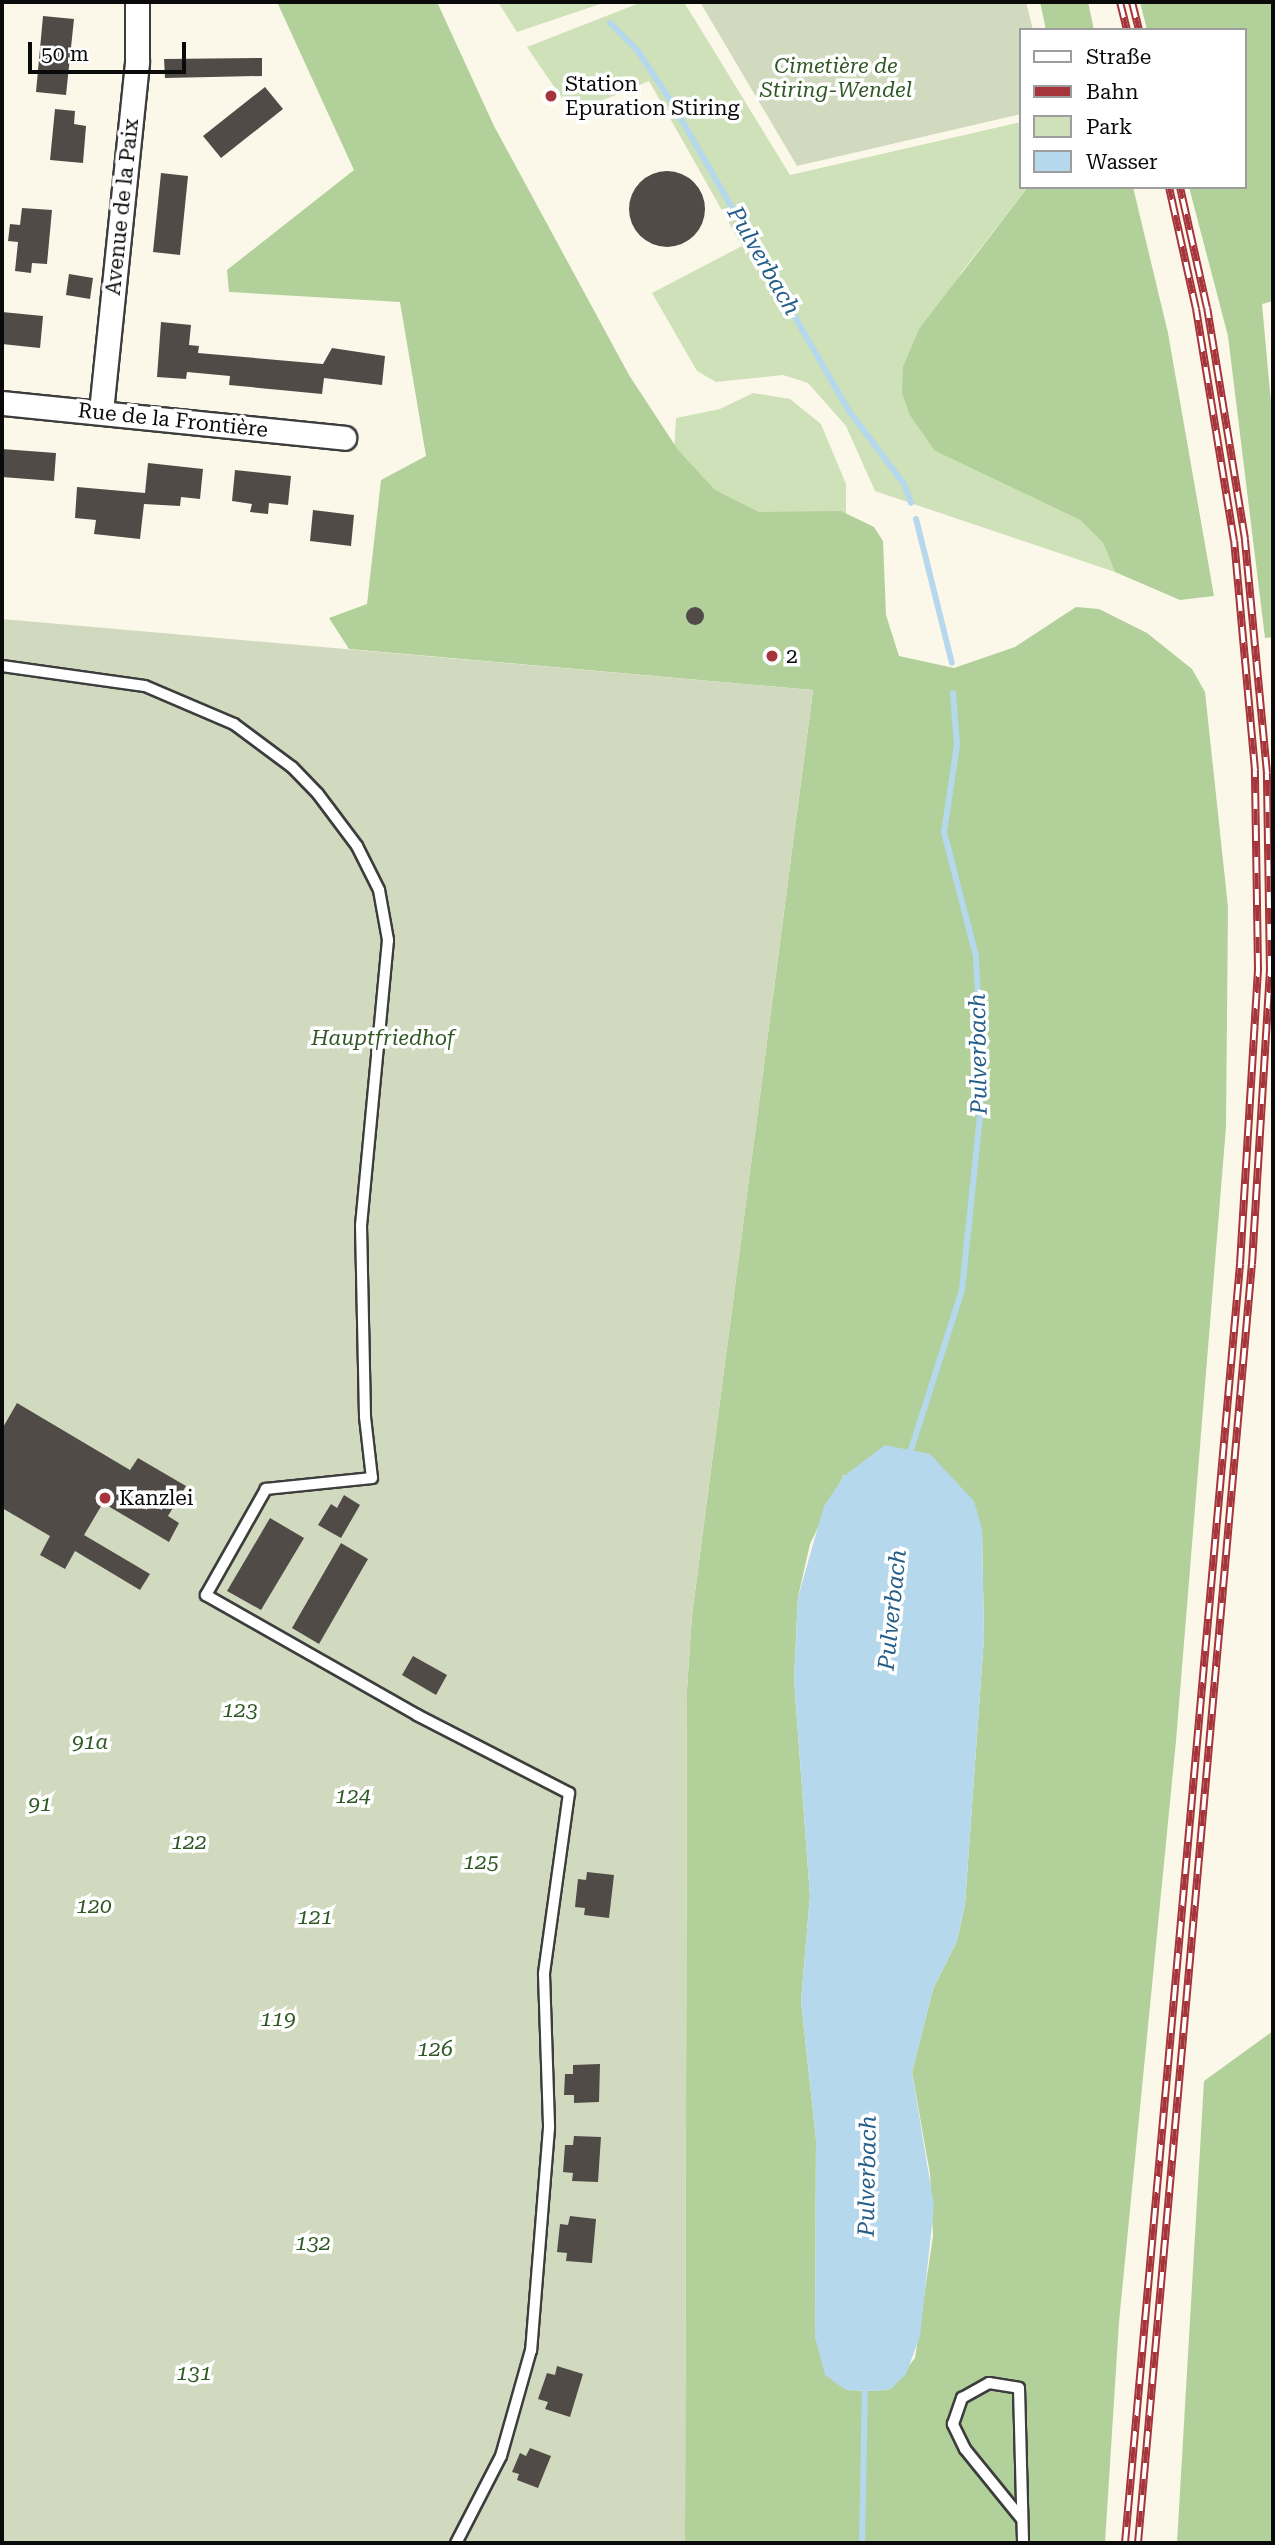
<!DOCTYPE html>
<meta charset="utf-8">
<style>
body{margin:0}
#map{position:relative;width:1275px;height:2545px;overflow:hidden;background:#fcf8e9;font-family:"Roboto Serif",serif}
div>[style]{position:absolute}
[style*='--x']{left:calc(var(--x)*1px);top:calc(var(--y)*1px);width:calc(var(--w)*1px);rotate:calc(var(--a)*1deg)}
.green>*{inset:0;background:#cee1b8}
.forest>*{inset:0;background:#b2d09a}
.cemetery>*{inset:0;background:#d1dabe}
.water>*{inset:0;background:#b5d8ed}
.stream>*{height:6px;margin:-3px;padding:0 3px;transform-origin:3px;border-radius:3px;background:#b5d8ed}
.building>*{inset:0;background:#514b48}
.round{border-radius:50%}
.roads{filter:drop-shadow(2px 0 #3d3d3d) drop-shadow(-2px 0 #3d3d3d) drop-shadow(0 2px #3d3d3d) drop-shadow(0 -2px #3d3d3d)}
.lane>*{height:10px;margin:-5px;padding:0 5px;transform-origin:5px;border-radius:5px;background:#fff}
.street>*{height:23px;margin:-11.5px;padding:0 11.5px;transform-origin:11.5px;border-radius:11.5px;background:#fff}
.rail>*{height:8px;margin-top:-4px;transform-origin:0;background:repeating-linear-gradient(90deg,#fff 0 16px,#a6353b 0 32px);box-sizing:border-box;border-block:2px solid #a6353b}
.dots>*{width:19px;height:19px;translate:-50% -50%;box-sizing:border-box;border:4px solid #fff;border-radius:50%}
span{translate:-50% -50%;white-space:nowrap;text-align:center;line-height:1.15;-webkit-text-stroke:7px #fff;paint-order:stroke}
.park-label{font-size:21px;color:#2f5824;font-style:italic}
.poi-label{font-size:21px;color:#0a0a0a}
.left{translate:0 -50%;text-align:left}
.street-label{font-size:21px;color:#0a0a0a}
.water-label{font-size:23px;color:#255e89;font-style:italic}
.frame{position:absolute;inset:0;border:4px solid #0a0a0a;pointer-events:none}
.legend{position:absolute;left:1019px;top:28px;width:228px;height:161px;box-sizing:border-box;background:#fff;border:2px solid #9d9d9d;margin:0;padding:9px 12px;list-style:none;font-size:21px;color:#0a0a0a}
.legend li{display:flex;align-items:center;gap:14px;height:35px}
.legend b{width:35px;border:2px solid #9d9d9d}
.scale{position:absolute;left:28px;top:42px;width:158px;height:32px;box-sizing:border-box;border:4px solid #0a0a0a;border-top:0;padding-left:9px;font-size:21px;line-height:24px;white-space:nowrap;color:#0a0a0a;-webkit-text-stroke:5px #fff;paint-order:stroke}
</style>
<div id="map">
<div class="green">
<i style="clip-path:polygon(498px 2px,606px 2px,517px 32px)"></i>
<i style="clip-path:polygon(642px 2px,684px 2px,790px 175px,1021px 122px,1021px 187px,1028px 187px,961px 273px,902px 393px,935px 451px,1080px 520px,1103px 543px,1115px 572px,875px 491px,846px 426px,808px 383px,783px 375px,716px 382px,697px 371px,652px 293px,742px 246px,649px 81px,572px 113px,527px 47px)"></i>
<i style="clip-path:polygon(753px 393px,790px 399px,821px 424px,846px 484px,846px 528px,669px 533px,676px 418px,720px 409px)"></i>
</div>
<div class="forest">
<i style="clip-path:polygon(evenodd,277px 2px,437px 2px,494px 126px,629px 375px,678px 450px,715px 490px,759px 512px,841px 511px,874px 527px,883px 541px,886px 615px,899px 656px,954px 668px,1015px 647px,1076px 607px,1099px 609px,1147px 633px,1192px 669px,1205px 692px,1228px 907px,1226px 1127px,1176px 1741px,1119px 2322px,1105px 2543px,685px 2543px,687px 1689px,692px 1615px,813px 690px,349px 649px,329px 618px,367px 604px,381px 480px,426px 456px,400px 302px,229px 292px,227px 270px,354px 170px,277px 2px,844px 1475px,982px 1529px,984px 1637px,965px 1904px,957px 1941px,933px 1989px,912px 2072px,930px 2174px,933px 2236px,915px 2358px,891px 2389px,875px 2391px,846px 2390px,815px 2337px,816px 2139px,801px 2001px,810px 1896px,794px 1679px,798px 1597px,810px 1544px,844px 1475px)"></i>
<i style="clip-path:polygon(1040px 2px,1088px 2px,1094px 30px,1046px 30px)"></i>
<i style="clip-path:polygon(1140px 2px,1273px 2px,1273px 301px,1262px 304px,1273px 425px,1273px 637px,1265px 638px,1228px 336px,1189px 187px,1245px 187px,1245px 30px,1147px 30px)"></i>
<i style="clip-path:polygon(1028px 187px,1133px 187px,1168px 333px,1214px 596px,1180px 600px,1115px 572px,1103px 543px,1080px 520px,935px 451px,910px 415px,902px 393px,903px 367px,919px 329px)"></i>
<i style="clip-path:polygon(1273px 2031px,1273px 2543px,1177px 2543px,1204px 2081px)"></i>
</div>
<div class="cemetery">
<i style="clip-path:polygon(700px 2px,1026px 2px,1033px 30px,1021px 30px,1021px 114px,797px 166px)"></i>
<i style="clip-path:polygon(2px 619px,813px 690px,692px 1615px,687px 1689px,685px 2543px,2px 2543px)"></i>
</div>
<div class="water">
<i style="clip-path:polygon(885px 1445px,930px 1454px,974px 1501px,982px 1529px,984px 1637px,965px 1904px,957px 1941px,933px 1989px,912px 2072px,934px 2206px,920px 2336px,906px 2374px,891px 2389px,875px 2391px,846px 2390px,825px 2375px,815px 2337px,816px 2139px,801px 2001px,810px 1896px,794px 1679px,798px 1597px,824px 1506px,844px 1476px)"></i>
</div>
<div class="stream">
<i style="--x:610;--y:23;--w:40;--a:45"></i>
<i style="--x:638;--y:51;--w:56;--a:56.6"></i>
<i style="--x:669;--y:98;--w:361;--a:60.1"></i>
<i style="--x:849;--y:411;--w:91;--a:53"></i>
<i style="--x:904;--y:484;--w:20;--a:70"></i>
<i style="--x:916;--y:519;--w:148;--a:76"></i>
<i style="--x:909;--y:1456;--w:174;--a:-72.3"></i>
<i style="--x:962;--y:1290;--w:204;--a:-84.1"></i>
<i style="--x:983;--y:1087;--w:131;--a:-93.1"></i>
<i style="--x:976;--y:956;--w:128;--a:-104.5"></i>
<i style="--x:944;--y:832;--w:88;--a:-81.5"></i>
<i style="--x:957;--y:745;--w:52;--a:-94.4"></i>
<i style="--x:862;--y:2543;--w:158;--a:-88.9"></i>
</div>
<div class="building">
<i style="clip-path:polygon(43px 16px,74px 19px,66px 95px,36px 92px)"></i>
<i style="clip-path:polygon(262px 58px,262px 76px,165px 78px,164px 59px)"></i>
<i style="clip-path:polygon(265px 87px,283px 109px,221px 158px,203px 136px)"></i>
<i style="clip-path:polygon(55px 109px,75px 111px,74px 124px,86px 126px,83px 163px,50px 160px)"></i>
<i class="round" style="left:629px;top:171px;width:76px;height:76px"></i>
<i style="clip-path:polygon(161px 173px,188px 176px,180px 255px,153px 252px)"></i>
<i style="clip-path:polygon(22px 208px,52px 210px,47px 264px,32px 263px,31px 273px,15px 271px,18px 242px,8px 241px,10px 224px,20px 225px)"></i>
<i style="clip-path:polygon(69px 274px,93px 278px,90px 299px,66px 295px)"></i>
<i style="clip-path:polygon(2px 312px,43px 316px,40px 348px,2px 344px)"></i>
<i style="clip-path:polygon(161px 322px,191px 325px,189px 345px,199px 346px,198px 353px,323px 364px,332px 348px,385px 356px,382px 385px,324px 378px,322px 394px,229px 385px,230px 376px,187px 372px,186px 379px,157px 377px)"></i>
<i style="clip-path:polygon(2px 449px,56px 453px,54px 481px,2px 477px)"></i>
<i style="clip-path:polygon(148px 463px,203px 469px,200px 499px,181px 497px,180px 506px,144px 504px,140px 539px,94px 534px,96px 520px,75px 518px,77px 487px,145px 493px)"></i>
<i style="clip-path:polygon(235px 470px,291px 476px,288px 505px,269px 503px,268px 514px,250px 512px,252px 504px,232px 501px)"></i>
<i style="clip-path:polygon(313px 510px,354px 515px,351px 546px,310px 541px)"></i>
<i class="round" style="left:686px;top:607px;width:18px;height:18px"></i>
<i style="clip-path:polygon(17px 1403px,130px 1470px,138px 1458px,186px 1486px,168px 1516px,179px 1523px,169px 1542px,103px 1503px,84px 1535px,150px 1574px,140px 1590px,75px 1551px,65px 1569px,40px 1555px,50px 1536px,2px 1508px,2px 1429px)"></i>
<i style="clip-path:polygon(344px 1495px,360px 1505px,341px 1538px,318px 1525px,331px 1504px,337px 1508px)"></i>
<i style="clip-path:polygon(270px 1518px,304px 1538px,261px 1610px,227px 1591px)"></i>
<i style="clip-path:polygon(341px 1543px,368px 1559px,319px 1644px,292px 1628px)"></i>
<i style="clip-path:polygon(413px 1656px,447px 1675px,436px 1695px,402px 1675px)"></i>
<i style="clip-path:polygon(587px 1872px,614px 1875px,609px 1918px,584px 1915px,585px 1908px,575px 1907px,578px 1879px,586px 1880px)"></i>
<i style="clip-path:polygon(600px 2064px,599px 2102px,574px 2103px,574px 2095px,564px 2095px,565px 2074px,573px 2074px,573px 2065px)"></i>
<i style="clip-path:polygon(574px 2136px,601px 2137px,598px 2182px,572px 2181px,573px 2173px,563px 2172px,565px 2145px,573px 2145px)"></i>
<i style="clip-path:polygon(570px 2216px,596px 2219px,592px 2263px,566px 2261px,567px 2253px,557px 2252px,560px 2224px,568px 2225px)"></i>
<i style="clip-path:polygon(557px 2366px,583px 2374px,570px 2417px,545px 2409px,548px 2402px,538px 2399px,547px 2373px,555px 2375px)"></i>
<i style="clip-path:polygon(530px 2448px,551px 2456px,538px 2488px,517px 2480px,519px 2474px,512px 2472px,520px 2453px,526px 2456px)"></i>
</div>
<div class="roads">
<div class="lane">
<i style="--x:2;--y:666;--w:144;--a:8"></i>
<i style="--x:145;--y:686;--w:97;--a:23.1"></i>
<i style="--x:234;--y:724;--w:72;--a:36.6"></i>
<i style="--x:292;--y:767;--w:37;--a:46"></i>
<i style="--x:318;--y:794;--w:65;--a:53.1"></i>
<i style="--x:357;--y:846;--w:49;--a:63.4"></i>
<i style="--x:379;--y:890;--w:51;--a:79.8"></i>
<i style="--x:388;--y:940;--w:286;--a:95.4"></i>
<i style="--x:361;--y:1225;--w:192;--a:88.8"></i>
<i style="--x:365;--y:1417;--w:61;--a:83.5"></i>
<i style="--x:372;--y:1478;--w:107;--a:174.1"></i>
<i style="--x:266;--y:1489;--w:122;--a:119.5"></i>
<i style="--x:206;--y:1595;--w:243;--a:29.6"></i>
<i style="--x:417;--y:1715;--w:171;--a:27.2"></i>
<i style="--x:569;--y:1793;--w:183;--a:97.9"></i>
<i style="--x:544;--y:1974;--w:154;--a:88.1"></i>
<i style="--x:549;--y:2128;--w:223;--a:94.6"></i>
<i style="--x:531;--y:2350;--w:110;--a:105.8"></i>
<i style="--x:501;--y:2456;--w:98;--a:117.3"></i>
<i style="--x:1021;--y:2518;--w:89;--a:-129.1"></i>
<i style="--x:965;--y:2449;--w:28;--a:-116"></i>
<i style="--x:953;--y:2424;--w:28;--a:-71"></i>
<i style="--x:962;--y:2398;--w:31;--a:-29"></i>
<i style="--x:989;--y:2383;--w:30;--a:9"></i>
<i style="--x:1019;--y:2388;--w:155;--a:88.5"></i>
</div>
<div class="street">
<i style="--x:2;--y:403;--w:344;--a:5.8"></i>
<i style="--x:101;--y:411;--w:352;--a:-84.1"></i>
<i style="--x:137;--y:61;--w:59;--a:-90"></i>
</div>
</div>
<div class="rail">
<i style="--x:1120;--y:2;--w:29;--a:76"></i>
<i style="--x:1132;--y:2;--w:29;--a:76"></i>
<i style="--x:1125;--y:2543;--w:1284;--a:-84.86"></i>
<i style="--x:1240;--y:1264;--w:296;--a:-86.5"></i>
<i style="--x:1258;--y:969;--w:199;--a:-90.9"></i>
<i style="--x:1255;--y:770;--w:230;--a:-95.2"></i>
<i style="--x:1234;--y:541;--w:235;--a:-99.3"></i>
<i style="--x:1196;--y:309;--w:125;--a:-102.5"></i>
<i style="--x:1138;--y:2543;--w:1284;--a:-84.91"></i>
<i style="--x:1252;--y:1264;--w:293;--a:-86.5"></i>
<i style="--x:1270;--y:972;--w:199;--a:-90.9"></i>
<i style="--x:1267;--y:773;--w:235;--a:-95.4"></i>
<i style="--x:1245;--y:539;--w:234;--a:-99.3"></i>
<i style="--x:1207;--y:308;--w:124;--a:-102.6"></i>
</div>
<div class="dots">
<i style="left:551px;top:96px;background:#a6353b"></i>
<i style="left:772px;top:656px;background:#a6353b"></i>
<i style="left:105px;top:1498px;background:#a6353b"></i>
</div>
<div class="park-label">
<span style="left:836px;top:78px">Cimetière de<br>Stiring-Wendel</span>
<span style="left:383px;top:1038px">Hauptfriedhof</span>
<span style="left:240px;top:1710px">123</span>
<span style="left:90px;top:1742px">91a</span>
<span style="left:353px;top:1796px">124</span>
<span style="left:40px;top:1804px">91</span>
<span style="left:189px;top:1842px">122</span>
<span style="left:481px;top:1862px">125</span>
<span style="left:94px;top:1906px">120</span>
<span style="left:315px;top:1917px">121</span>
<span style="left:278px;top:2019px">119</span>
<span style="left:435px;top:2049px">126</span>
<span style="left:313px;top:2243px">132</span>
<span style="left:194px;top:2373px">131</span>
</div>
<div class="poi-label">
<span class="left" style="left:565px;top:96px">Station<br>Epuration Stiring</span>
<span class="left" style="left:786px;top:656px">2</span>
<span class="left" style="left:119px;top:1498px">Kanzlei</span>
</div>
<div class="street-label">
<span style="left:122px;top:207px;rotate:-84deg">Avenue de la Paix</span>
<span style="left:173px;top:420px;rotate:6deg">Rue de la Frontière</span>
</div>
<div class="water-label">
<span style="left:763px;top:261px;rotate:60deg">Pulverbach</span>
<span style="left:979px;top:1054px;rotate:-91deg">Pulverbach</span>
<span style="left:893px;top:1610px;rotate:-84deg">Pulverbach</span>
<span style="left:868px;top:2176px;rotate:-89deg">Pulverbach</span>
</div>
<div class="frame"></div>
<ul class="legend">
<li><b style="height:9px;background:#fff"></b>Straße</li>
<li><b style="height:9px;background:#a6353b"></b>Bahn</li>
<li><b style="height:19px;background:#cee1b8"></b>Park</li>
<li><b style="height:19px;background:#b5d8ed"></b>Wasser</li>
</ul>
<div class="scale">50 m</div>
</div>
